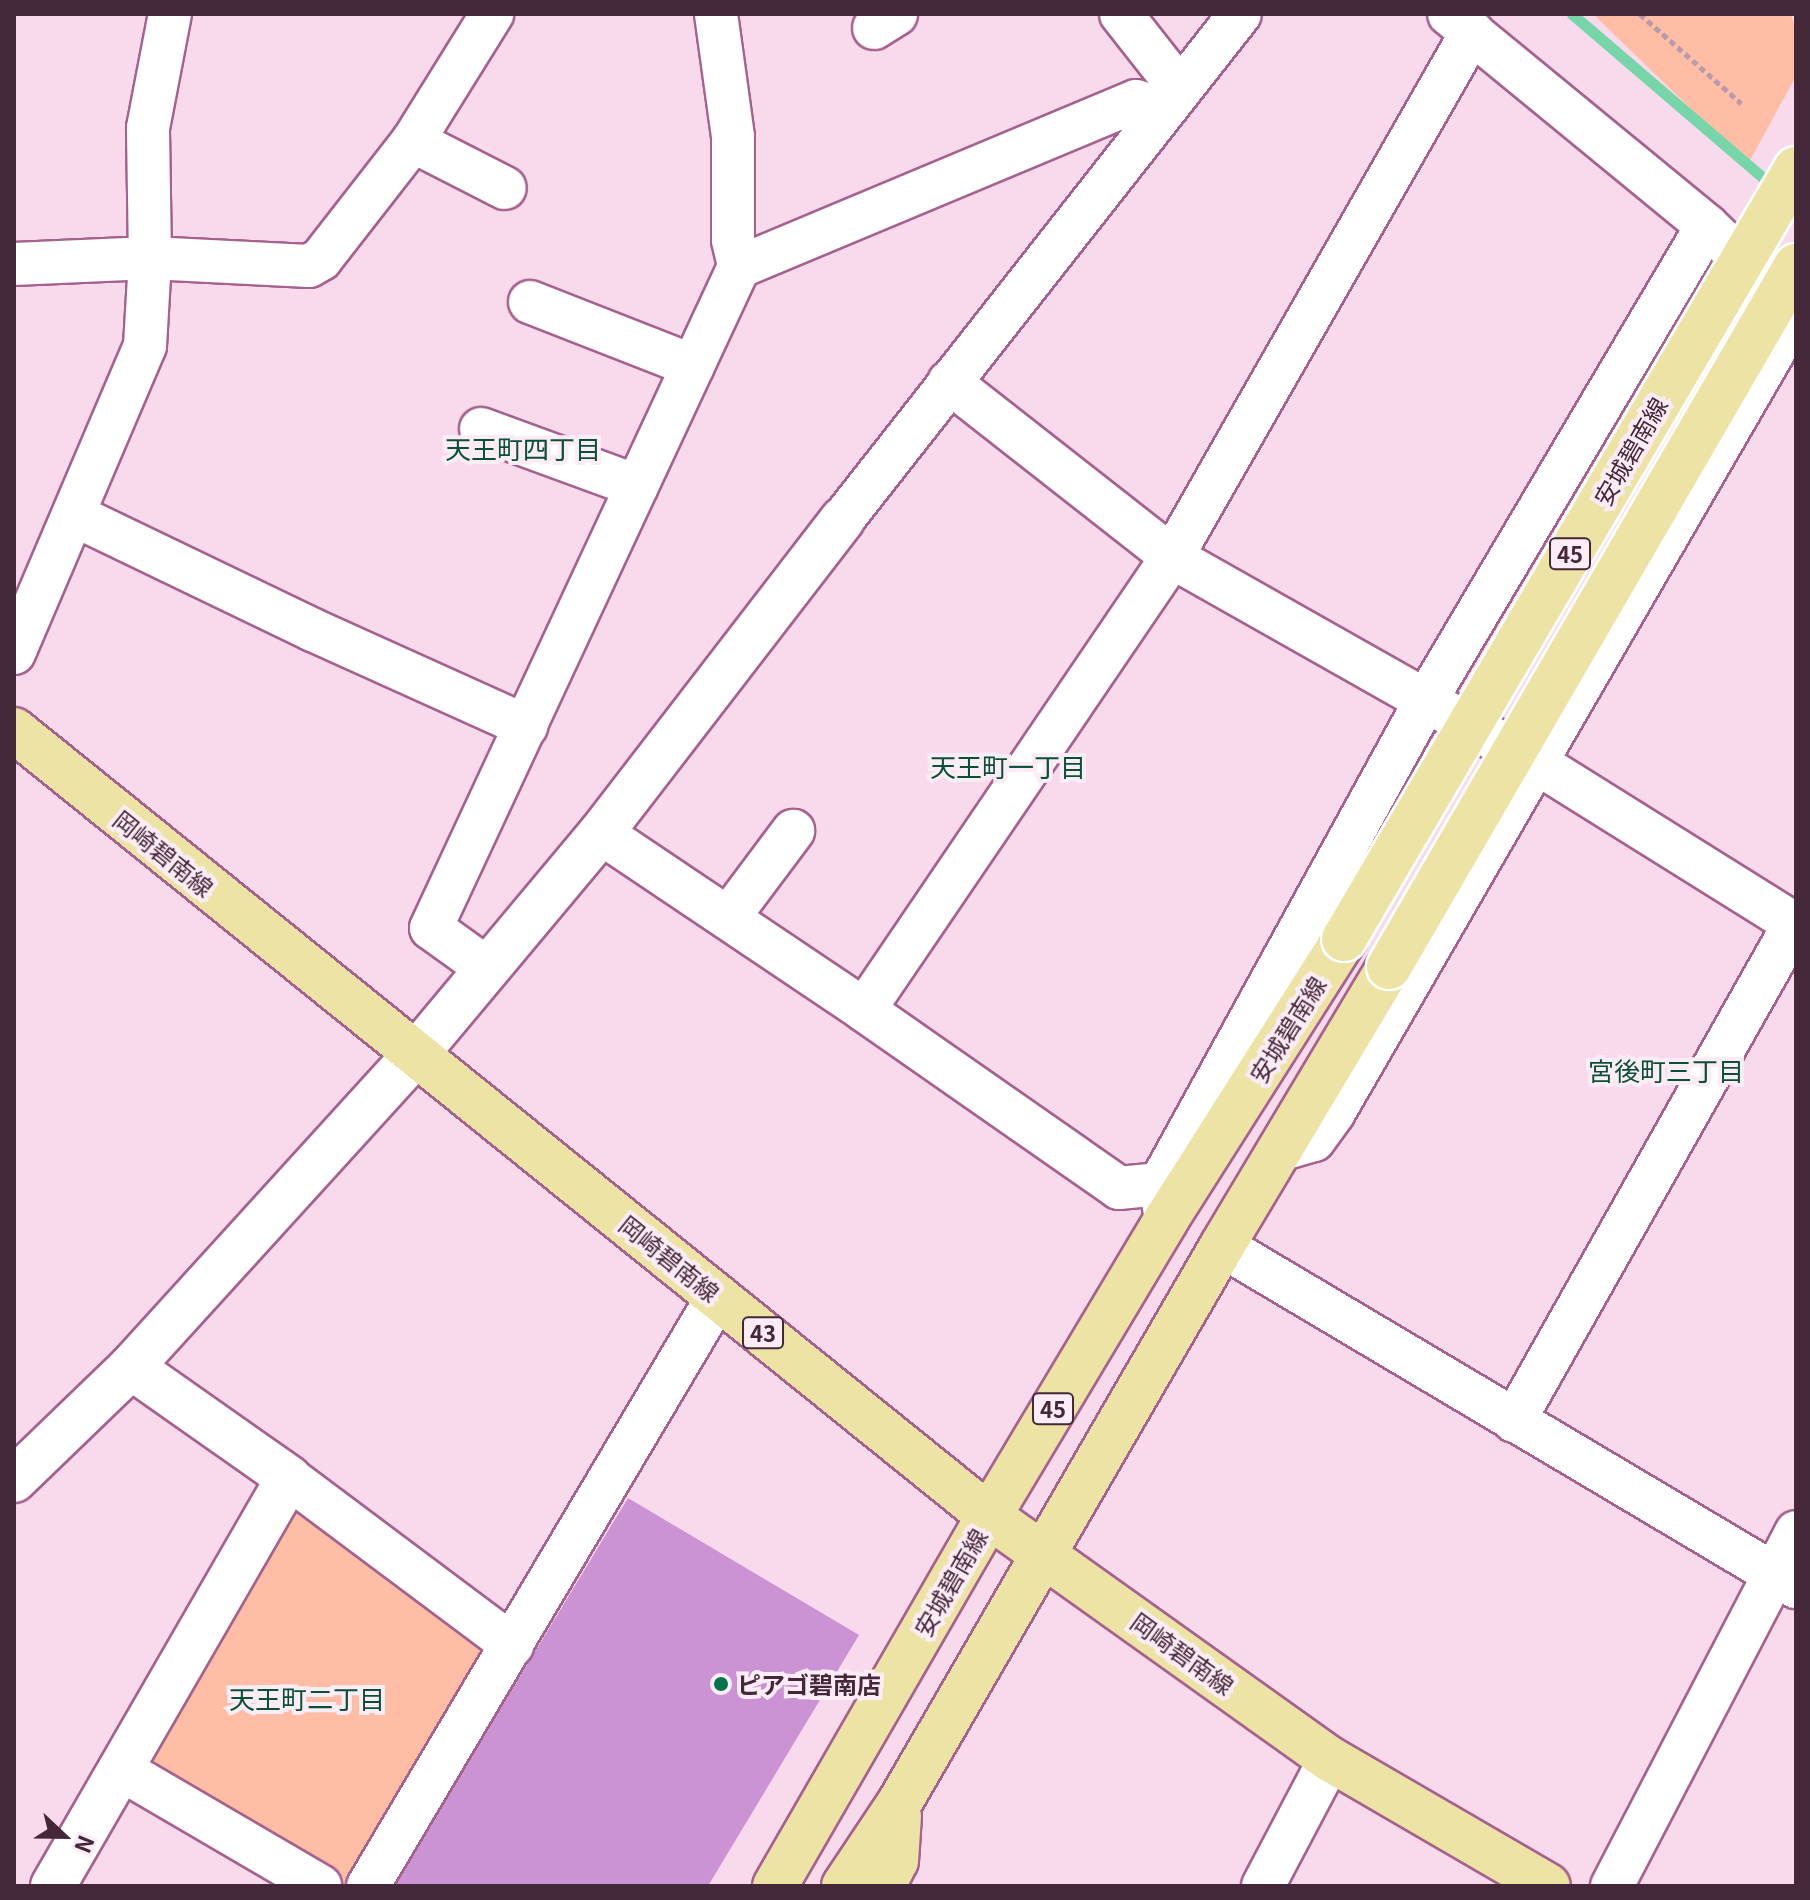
<!DOCTYPE html>
<meta charset="utf-8">
<style>
body{margin:0}
#map{position:relative;width:1810px;height:1900px;overflow:hidden;background:#f9daec;font-family:Georgia,"Noto Sans JP",serif}
div>[style]{position:absolute}
[style*='--x']{left:calc(var(--x)*1px);top:calc(var(--y)*1px);width:calc(var(--w)*1px);rotate:calc(var(--a)*1deg)}
.green>*{inset:0;background:#febda4}
.stream>*{height:11px;margin:-5.5px;padding:0 5.5px;transform-origin:5.5px;border-radius:5.5px;background:#77d6a9}
.building>*{inset:0;background:#cb92d4}
.path>*{height:5px;margin-top:-2.5px;transform-origin:0;background:repeating-linear-gradient(90deg,#b89aac 0 6px,transparent 0 10px)}
.roads{filter:drop-shadow(2px 0 #a6628e) drop-shadow(-2px 0 #a6628e) drop-shadow(0 2px #a6628e) drop-shadow(0 -2px #a6628e)}
.minor>*{height:42px;margin:-21px;padding:0 21px;transform-origin:21px;border-radius:21px;background:#fff}
.tertiary>*{height:44px;margin:-22px;padding:0 22px;transform-origin:22px;border-radius:22px;background:#fff}
.primary>*{height:44px;margin:-22px;padding:0 22px;transform-origin:22px;border-radius:22px;background:#ece3a4}
.bridges{filter:drop-shadow(2px 0 #fff) drop-shadow(-2px 0 #fff) drop-shadow(0 2px #fff) drop-shadow(0 -2px #fff)}
.primary-bridge>*{height:44px;margin:-22px;padding:0 22px;transform-origin:22px;border-radius:22px;background:#ece3a4}
.dots>*{width:22px;height:22px;translate:-50% -50%;box-sizing:border-box;border:4px solid #fcecf5;border-radius:50%}
span{translate:-50% -50%;white-space:nowrap;text-align:center;line-height:1.15;-webkit-text-stroke:8px #fcecf5;paint-order:stroke}
.shield-label span{padding:2px 6px;background:#fcecf5;border:2px solid;border-radius:6px;-webkit-text-stroke-width:0}
.shield-label{font-size:22px;color:#442739;font-weight:700}
.street-label{font-size:24px;color:#442739}
.poi-label{font-size:24px;color:#442739;font-weight:700}
.left{translate:0 -50%;text-align:left}
.neighbourhood-label{font-size:26px;color:#095036}
.frame{position:absolute;inset:0;border:16px solid #442739;pointer-events:none}
.north{position:absolute;left:24px;top:1796px;width:80px;height:80px;-webkit-text-stroke:6px #fcecf5;paint-order:stroke;rotate:112deg;font-size:22px;font-weight:700;line-height:32px;text-align:center;color:#442739}
.north::after{content:'';display:block;margin:auto;width:28px;height:36px;background:#442739;clip-path:polygon(50% 0,100% 100%,50% 72%,0 100%)}
</style>
<div id="map">
<div class="green">
<i style="clip-path:polygon(1593px 14px,1791px 14px,1796px 31px,1796px 76px,1748px 164px)"></i>
<i style="clip-path:polygon(290px 1506px,489px 1654px,351px 1886px,334px 1886px,137px 1770px)"></i>
</div>
<div class="stream">
<i style="--x:1572;--y:14;--w:266;--a:40.6"></i>
</div>
<div class="building">
<i style="clip-path:polygon(628px 1498px,859px 1635px,708px 1886px,393px 1886px)"></i>
</div>
<div class="path">
<i style="--x:1640;--y:14;--w:135;--a:41.4"></i>
</div>
<div class="roads">
<div class="minor">
<i style="--x:716;--y:14;--w:124;--a:82.1"></i>
<i style="--x:733;--y:137;--w:103;--a:90"></i>
<i style="--x:733;--y:240;--w:28;--a:77"></i>
<i style="--x:1121;--y:14;--w:95;--a:51.8"></i>
<i style="--x:1449;--y:14;--w:334;--a:39.4"></i>
<i style="--x:1707;--y:226;--w:123;--a:43.7"></i>
<i style="--x:874;--y:28;--w:26;--a:-32"></i>
<i style="--x:413;--y:141;--w:103;--a:27.1"></i>
<i style="--x:14;--y:264;--w:136;--a:-2.5"></i>
<i style="--x:150;--y:258;--w:159;--a:2.9"></i>
<i style="--x:309;--y:266;--w:14;--a:-30"></i>
<i style="--x:321;--y:259;--w:150;--a:-52.1"></i>
<i style="--x:413;--y:141;--w:150;--a:-58.1"></i>
<i style="--x:530;--y:302;--w:175;--a:21.4"></i>
<i style="--x:949;--y:382;--w:283;--a:38.1"></i>
<i style="--x:1172;--y:557;--w:429;--a:29.5"></i>
<i style="--x:1545;--y:768;--w:296;--a:32"></i>
<i style="--x:481;--y:429;--w:166;--a:20.1"></i>
<i style="--x:74;--y:515;--w:265;--a:25.7"></i>
<i style="--x:313;--y:630;--w:234;--a:24.3"></i>
<i style="--x:843;--y:519;--w:642;--a:-51.83"></i>
<i style="--x:14;--y:653;--w:334;--a:-66.9"></i>
<i style="--x:145;--y:346;--w:88;--a:-86.7"></i>
<i style="--x:150;--y:258;--w:130;--a:-90.9"></i>
<i style="--x:148;--y:128;--w:116;--a:-79.1"></i>
<i style="--x:601;--y:833;--w:317;--a:33.9"></i>
<i style="--x:864;--y:1010;--w:311;--a:34.9"></i>
<i style="--x:1119;--y:1188;--w:41;--a:-5.6"></i>
<i style="--x:728;--y:918;--w:109;--a:-53.2"></i>
<i style="--x:488;--y:969;--w:70;--a:-144.3"></i>
<i style="--x:431;--y:928;--w:729;--a:-65.02"></i>
<i style="--x:739;--y:267;--w:430;--a:-22.7"></i>
<i style="--x:1136;--y:101;--w:28;--a:18"></i>
<i style="--x:864;--y:1010;--w:548;--a:-55.79"></i>
<i style="--x:1172;--y:557;--w:605;--a:-60.26"></i>
<i style="--x:1279;--y:1150;--w:36;--a:-16"></i>
<i style="--x:1314;--y:1140;--w:34;--a:-54"></i>
<i style="--x:1334;--y:1112;--w:923;--a:-59.96"></i>
<i style="--x:1166;--y:1220;--w:36;--a:-99"></i>
<i style="--x:1160;--y:1184;--w:550;--a:-61.2"></i>
<i style="--x:1425;--y:702;--w:553;--a:-59.36"></i>
<i style="--x:1222;--y:1246;--w:668;--a:30.71"></i>
<i style="--x:1514;--y:1421;--w:574;--a:-60.58"></i>
<i style="--x:289;--y:1478;--w:279;--a:36.8"></i>
<i style="--x:120;--y:1769;--w:232;--a:30.3"></i>
<i style="--x:368;--y:1886;--w:686;--a:-59.32"></i>
<i style="--x:1263;--y:1886;--w:144;--a:-62.2"></i>
<i style="--x:1612;--y:1886;--w:399;--a:-62.5"></i>
</div>
<div class="tertiary">
<i style="--x:14;--y:1480;--w:163;--a:-44"></i>
<i style="--x:131;--y:1367;--w:425;--a:-47.7"></i>
<i style="--x:417;--y:1053;--w:287;--a:-50.1"></i>
<i style="--x:601;--y:833;--w:396;--a:-52.4"></i>
<i style="--x:53;--y:1886;--w:471;--a:-60"></i>
<i style="--x:289;--y:1478;--w:193;--a:-144.9"></i>
</div>
<div class="primary">
<i style="--x:14;--y:730;--w:1252;--a:38.87"></i>
<i style="--x:989;--y:1516;--w:419;--a:35.5"></i>
<i style="--x:1330;--y:1759;--w:252;--a:30.2"></i>
<i style="--x:775;--y:1886;--w:427;--a:-60"></i>
<i style="--x:989;--y:1516;--w:345;--a:-59.1"></i>
<i style="--x:1166;--y:1220;--w:333;--a:-57.6"></i>
<i style="--x:844;--y:1886;--w:101;--a:-56.3"></i>
<i style="--x:900;--y:1802;--w:643;--a:-59.92"></i>
<i style="--x:1222;--y:1246;--w:325;--a:-59.1"></i>
<i style="--x:883;--y:1886;--w:28;--a:-63"></i>
<i style="--x:896;--y:1861;--w:45;--a:-86.2"></i>
</div>
</div>
<div class="bridges">
<div class="primary-bridge">
<i style="--x:1344;--y:939;--w:893;--a:-59.59"></i>
<i style="--x:1389;--y:967;--w:811;--a:-59.86"></i>
</div>
</div>
<div class="dots">
<i style="left:721px;top:1684px;background:#03744e"></i>
</div>
<div class="shield-label">
<span style="left:1570px;top:554px">45</span>
<span style="left:763px;top:1333px">43</span>
<span style="left:1053px;top:1409px">45</span>
</div>
<div class="street-label">
<span style="left:1630px;top:451px;rotate:-60deg">安城碧南線</span>
<span style="left:164px;top:853px;rotate:39deg">岡崎碧南線</span>
<span style="left:1287px;top:1029px;rotate:-58deg">安城碧南線</span>
<span style="left:670px;top:1258px;rotate:39deg">岡崎碧南線</span>
<span style="left:950px;top:1582px;rotate:-60deg">安城碧南線</span>
<span style="left:1183px;top:1653px;rotate:36deg">岡崎碧南線</span>
</div>
<div class="poi-label">
<span class="left" style="left:737px;top:1684px">ピアゴ碧南店</span>
</div>
<div class="neighbourhood-label">
<span style="left:523px;top:448px">天王町四丁目</span>
<span style="left:1008px;top:766px">天王町一丁目</span>
<span style="left:1666px;top:1070px">宮後町三丁目</span>
<span style="left:307px;top:1698px">天王町二丁目</span>
</div>
<div class="frame"></div>
<div class="north">N</div>
</div>
